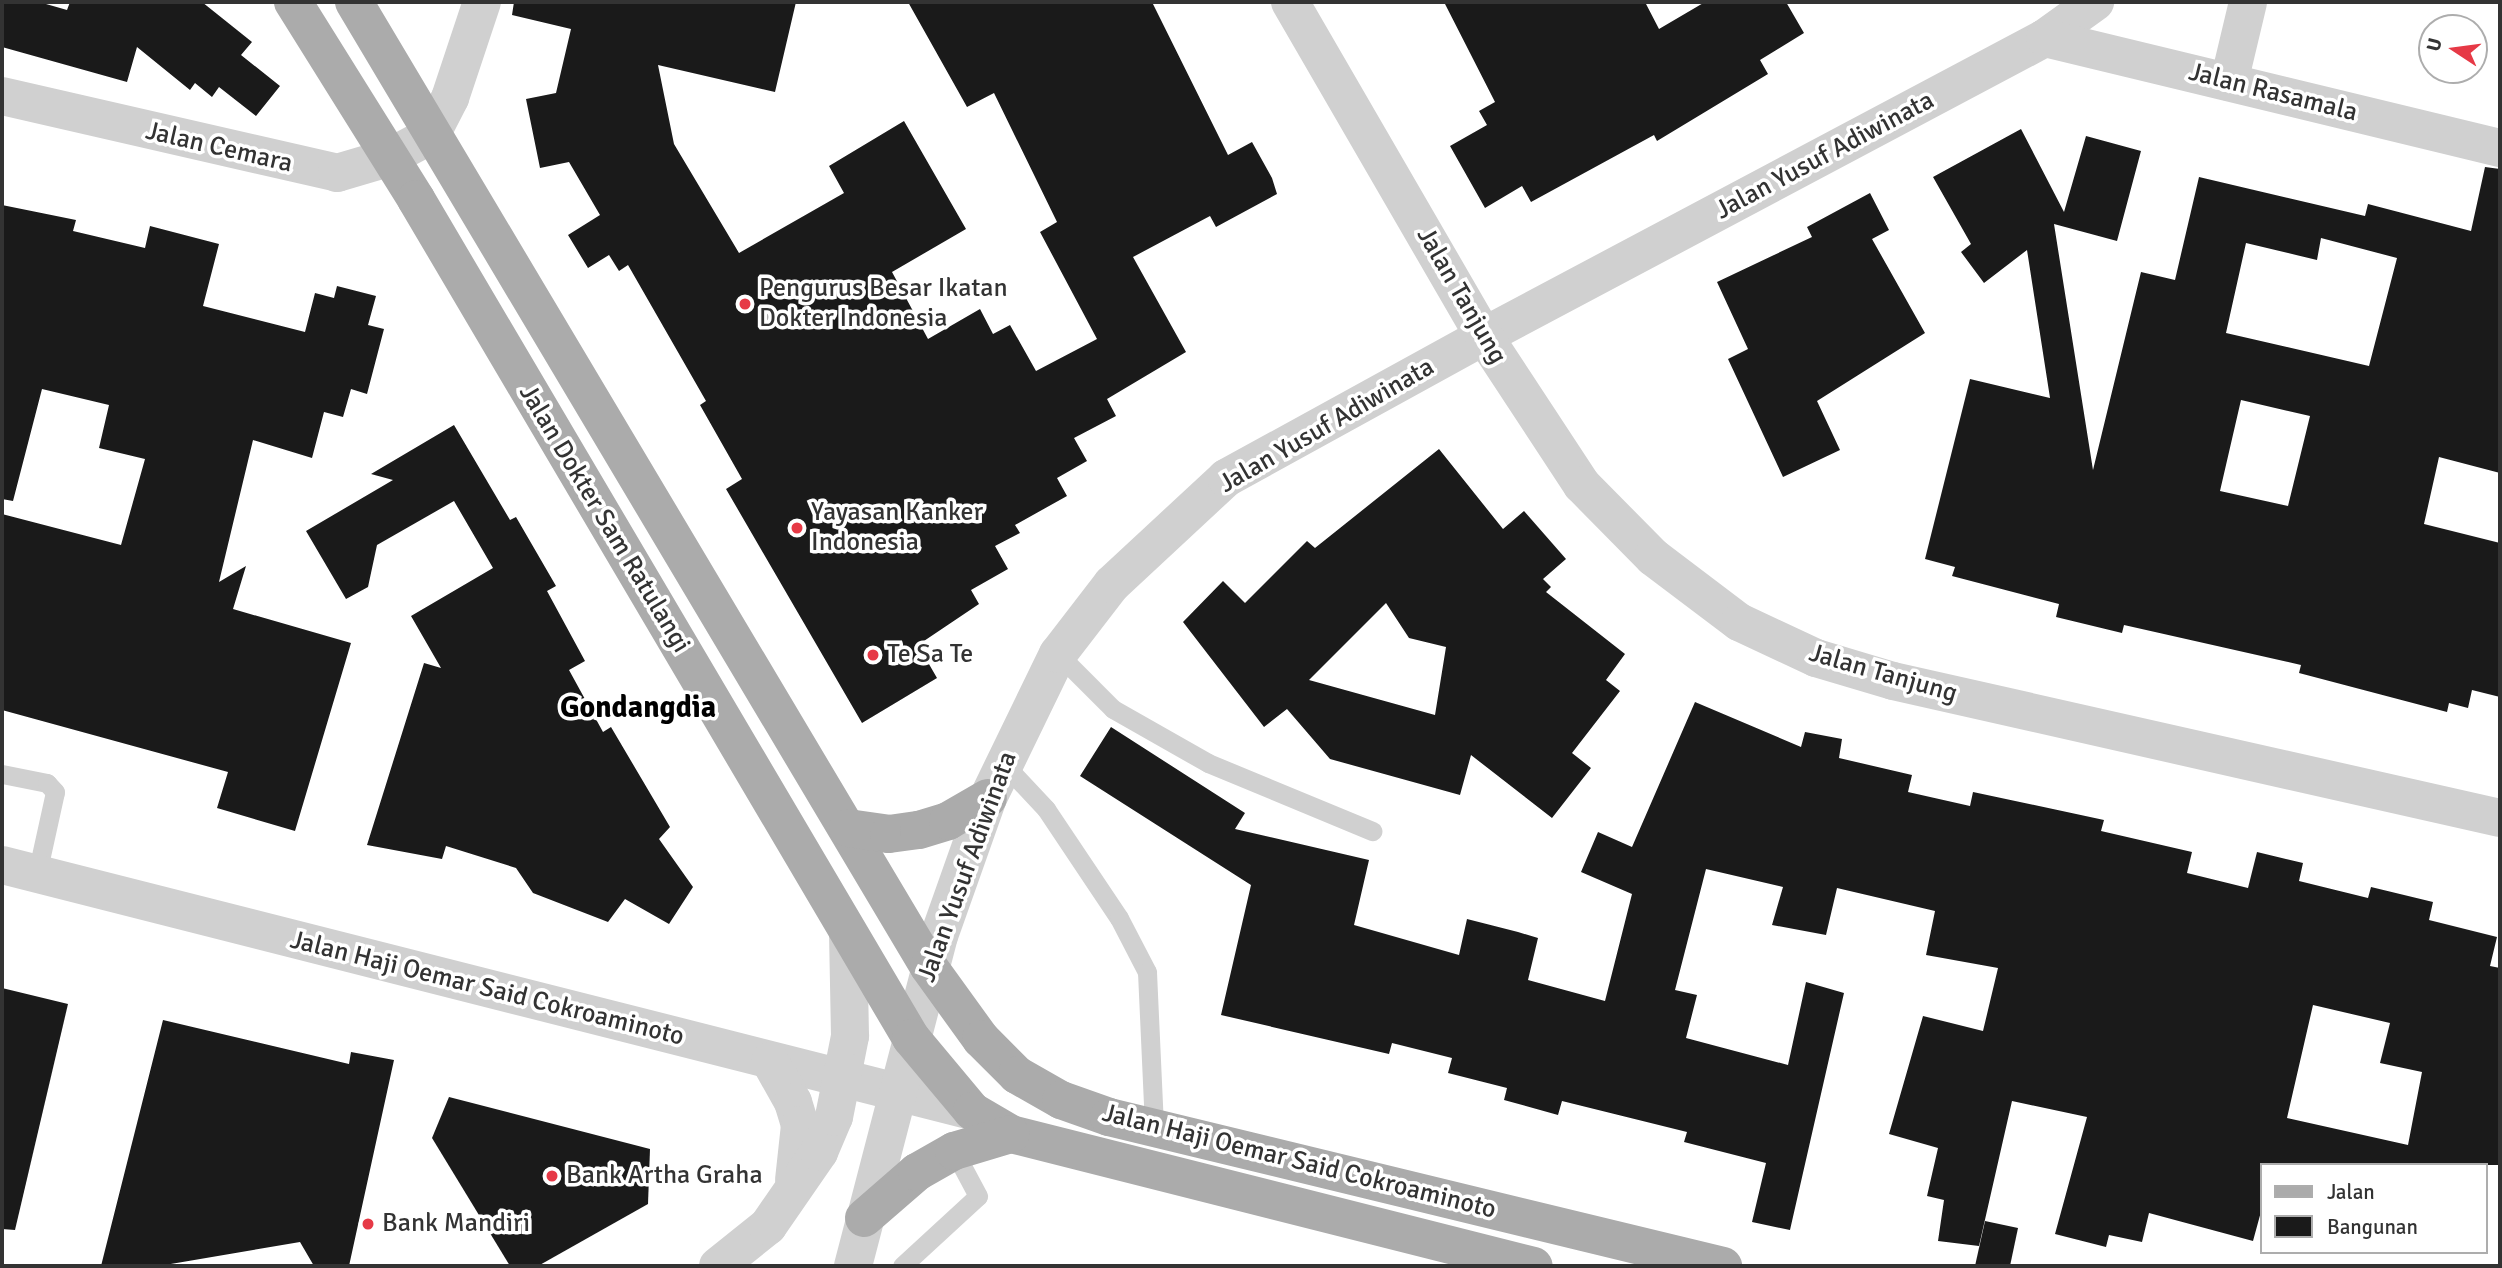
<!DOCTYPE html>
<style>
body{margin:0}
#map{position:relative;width:2502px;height:1268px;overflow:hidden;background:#fff;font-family:Signika,sans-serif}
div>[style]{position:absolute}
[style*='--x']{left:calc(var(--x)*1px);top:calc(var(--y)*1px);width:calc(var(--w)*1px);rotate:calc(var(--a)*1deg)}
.building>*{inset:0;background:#1a1a1a}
.service>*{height:19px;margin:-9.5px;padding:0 9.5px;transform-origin:9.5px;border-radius:9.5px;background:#d0d0d0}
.minor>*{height:38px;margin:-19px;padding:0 19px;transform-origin:19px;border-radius:19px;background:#d0d0d0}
.tertiary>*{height:38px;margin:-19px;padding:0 19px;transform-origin:19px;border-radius:19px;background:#d0d0d0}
.primary>*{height:38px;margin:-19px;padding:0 19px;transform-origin:19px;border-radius:19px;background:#ababab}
.dots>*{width:19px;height:19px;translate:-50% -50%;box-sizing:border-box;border:4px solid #fff;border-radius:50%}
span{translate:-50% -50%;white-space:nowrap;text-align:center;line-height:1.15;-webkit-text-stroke:7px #fff;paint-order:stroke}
.street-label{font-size:26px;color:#333}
.poi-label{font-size:26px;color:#333}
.left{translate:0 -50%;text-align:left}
.quarter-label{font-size:30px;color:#000;font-weight:700}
.frame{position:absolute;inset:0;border:4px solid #333;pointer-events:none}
.legend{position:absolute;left:2260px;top:1163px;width:228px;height:91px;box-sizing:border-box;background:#fff;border:2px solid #adadad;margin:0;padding:9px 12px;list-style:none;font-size:21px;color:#333}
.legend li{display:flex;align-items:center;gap:14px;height:35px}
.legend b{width:35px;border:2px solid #adadad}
.north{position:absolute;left:2418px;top:14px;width:70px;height:70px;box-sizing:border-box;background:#fff;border:2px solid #adadad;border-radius:50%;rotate:283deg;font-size:19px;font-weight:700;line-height:28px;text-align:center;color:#333}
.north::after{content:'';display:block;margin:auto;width:24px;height:32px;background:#e63946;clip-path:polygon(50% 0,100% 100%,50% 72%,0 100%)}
</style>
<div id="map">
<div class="building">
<i style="clip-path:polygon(2px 2px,39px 2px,67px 10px,70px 2px,202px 2px,252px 42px,241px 55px,280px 86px,256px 116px,219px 87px,212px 97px,195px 83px,190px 90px,137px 47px,127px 82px,2px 47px)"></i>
<i style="clip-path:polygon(514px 2px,796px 2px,775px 92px,658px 65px,674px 144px,739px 253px,844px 193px,829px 166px,904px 121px,966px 229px,892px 272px,928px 339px,980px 309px,993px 334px,1010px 325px,1036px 371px,1097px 339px,1040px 232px,1057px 222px,994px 93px,967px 107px,908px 2px,1152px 2px,1228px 155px,1252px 142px,1272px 178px,1277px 194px,1216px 227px,1210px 216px,1133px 257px,1186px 352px,1107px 399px,1116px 416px,1074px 438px,1087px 461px,1057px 478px,1067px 496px,1015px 525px,1020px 533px,995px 546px,1008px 569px,971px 590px,979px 604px,918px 645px,937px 678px,862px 723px,726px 489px,742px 479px,700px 405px,706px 401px,628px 265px,619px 271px,609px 255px,588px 268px,568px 235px,600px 215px,569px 162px,540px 168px,526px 99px,556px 93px,571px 29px,512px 15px)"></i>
<i style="clip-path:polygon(1444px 2px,1645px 2px,1659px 29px,1705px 2px,1786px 2px,1804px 33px,1760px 60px,1768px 74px,1657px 141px,1654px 135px,1531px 202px,1522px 186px,1485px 208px,1450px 146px,1487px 125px,1479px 111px,1495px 102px)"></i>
<i style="clip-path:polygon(evenodd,2021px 129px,2064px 212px,2086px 136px,2141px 151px,2117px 241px,2054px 224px,2093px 470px,2141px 272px,2175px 280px,2199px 177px,2365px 216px,2368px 204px,2471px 231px,2485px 167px,2500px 169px,2500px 473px,2439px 457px,2424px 524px,2500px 543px,2500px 697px,2472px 690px,2468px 708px,2449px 703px,2447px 712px,2299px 673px,2301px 665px,2124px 625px,2122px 633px,2056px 617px,2059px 604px,1952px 576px,1955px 567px,1925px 559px,1970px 379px,2050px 398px,2027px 250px,1984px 283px,1961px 252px,1971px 244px,1933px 177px,2021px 129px,2321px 238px,2397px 258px,2369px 366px,2226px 333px,2246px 243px,2317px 260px,2321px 238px,2021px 129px,2241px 400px,2310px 416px,2288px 506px,2220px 491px,2241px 400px)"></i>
<i style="clip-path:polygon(1870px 193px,1889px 230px,1872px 239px,1925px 333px,1817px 401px,1840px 450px,1783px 477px,1728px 359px,1748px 349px,1717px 282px,1812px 237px,1807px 227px)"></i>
<i style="clip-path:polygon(2px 205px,76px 220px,73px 231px,145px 248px,150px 226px,219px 244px,203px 306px,305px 332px,315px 293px,334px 298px,337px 286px,376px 296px,368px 325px,384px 329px,367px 394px,351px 389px,343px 417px,324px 412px,312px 458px,253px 440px,219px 582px,246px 566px,233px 609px,351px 643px,295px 831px,217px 808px,228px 772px,2px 710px,2px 514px,121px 545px,145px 459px,99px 448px,109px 405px,42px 389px,13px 501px,2px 499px)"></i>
<i style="clip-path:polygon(454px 425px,510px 520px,516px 517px,556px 586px,547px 591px,585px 661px,569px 670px,603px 732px,611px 727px,670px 827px,659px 839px,693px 887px,669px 924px,625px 899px,608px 922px,533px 893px,516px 868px,446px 846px,442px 859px,367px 845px,424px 663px,441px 668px,411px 616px,493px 568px,454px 501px,377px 545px,368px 587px,346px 599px,306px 531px,393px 480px,371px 474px)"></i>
<i style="clip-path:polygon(evenodd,1439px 449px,1503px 529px,1524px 511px,1566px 559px,1543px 579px,1551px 587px,1546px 592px,1625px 654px,1606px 680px,1620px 691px,1572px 753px,1591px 768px,1552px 818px,1471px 755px,1460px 795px,1330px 759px,1287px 709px,1264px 727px,1183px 622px,1223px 581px,1245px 603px,1307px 541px,1315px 548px,1439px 449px,1386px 603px,1409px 638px,1446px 647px,1435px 715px,1309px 680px,1386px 603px)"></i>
<i style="clip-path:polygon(evenodd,1695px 702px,1801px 747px,1805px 732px,1842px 739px,1839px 758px,1912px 775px,1908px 792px,1970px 806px,1973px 792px,2104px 820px,2101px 831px,2192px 852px,2187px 873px,2248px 888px,2257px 852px,2303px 863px,2299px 881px,2368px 898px,2371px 887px,2433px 902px,2429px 920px,2497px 937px,2490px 966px,2500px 968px,2500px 1165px,2262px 1165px,2262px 1208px,2253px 1241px,2149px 1213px,2142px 1242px,2109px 1235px,2106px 1247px,2055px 1234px,2087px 1117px,2012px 1101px,1979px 1246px,1938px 1241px,1944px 1200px,1927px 1196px,1938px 1148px,1889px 1134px,1923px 1016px,1983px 1031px,1998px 968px,1926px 955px,1935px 911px,1837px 888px,1826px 935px,1772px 925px,1783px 887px,1706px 869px,1675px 990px,1697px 995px,1686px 1038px,1788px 1065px,1806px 982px,1844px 993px,1790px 1230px,1752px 1222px,1766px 1163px,1684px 1142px,1687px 1132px,1562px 1101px,1558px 1115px,1504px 1100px,1507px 1088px,1448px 1073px,1452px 1058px,1392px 1043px,1389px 1054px,1221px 1015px,1251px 885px,1080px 776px,1111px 727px,1245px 813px,1235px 829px,1369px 860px,1354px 925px,1459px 955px,1467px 919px,1518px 932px,1538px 938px,1528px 980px,1605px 1001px,1632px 894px,1581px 872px,1598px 832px,1632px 847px,1695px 702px,2313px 1005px,2390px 1023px,2380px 1063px,2422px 1072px,2408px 1145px,2287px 1118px,2313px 1005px)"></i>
<i style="clip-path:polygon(2px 988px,68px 1004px,15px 1230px,2px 1229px)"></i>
<i style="clip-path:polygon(163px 1020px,349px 1064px,351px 1052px,394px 1060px,349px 1266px,314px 1266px,300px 1242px,159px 1266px,101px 1266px)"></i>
<i style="clip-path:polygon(449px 1097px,650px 1149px,648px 1204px,538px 1266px,510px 1266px,432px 1138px)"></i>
<i style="clip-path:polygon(1985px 1221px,2018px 1228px,2010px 1266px,1975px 1266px)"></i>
</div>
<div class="service">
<i style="--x:1058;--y:654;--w:78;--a:45"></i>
<i style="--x:1113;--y:709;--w:109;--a:29.6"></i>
<i style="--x:1208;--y:763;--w:178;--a:22.5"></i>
<i style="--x:1003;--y:763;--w:63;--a:46.9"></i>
<i style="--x:1046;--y:809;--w:131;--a:56.2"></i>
<i style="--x:1119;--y:918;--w:61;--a:62.6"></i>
<i style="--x:1147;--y:972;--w:155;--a:87.4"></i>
<i style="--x:2;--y:774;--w:46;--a:11.3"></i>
<i style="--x:47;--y:783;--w:12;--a:48"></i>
<i style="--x:55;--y:792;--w:84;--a:102.4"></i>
<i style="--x:902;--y:1266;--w:103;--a:-42.6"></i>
<i style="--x:978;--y:1196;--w:51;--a:-118.1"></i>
</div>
<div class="minor">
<i style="--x:1290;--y:2;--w:386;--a:59.9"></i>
<i style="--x:1484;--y:336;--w:635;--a:-27.98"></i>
<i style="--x:2045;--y:38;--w:62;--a:-35.8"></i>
<i style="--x:2045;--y:38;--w:468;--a:13.6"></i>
<i style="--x:2229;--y:82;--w:82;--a:-76.6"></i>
<i style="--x:431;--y:135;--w:42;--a:-62.8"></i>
<i style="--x:450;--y:98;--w:101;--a:-71.6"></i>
</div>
<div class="tertiary">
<i style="--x:2;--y:96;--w:344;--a:12.9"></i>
<i style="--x:337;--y:173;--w:53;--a:-16.4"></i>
<i style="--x:388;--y:158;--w:49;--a:-28.1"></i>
<i style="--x:2;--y:865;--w:1001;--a:14.23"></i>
<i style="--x:770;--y:1061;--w:47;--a:60.7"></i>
<i style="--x:793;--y:1102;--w:24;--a:73"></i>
<i style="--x:800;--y:1125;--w:55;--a:96.2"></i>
<i style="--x:718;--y:1266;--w:64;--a:-38.7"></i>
<i style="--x:768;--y:1226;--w:90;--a:-55.4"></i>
<i style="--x:819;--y:1152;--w:38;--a:-67"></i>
<i style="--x:834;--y:1117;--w:83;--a:-78.8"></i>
<i style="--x:850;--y:1036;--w:104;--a:-91.1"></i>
<i style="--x:853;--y:1266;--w:341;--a:-75.4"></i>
<i style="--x:939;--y:936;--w:146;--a:-70.5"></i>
<i style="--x:988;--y:798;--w:160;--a:-64.1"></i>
<i style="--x:1058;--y:654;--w:88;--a:-52.4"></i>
<i style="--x:1112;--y:584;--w:156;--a:-42.9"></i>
<i style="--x:1226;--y:478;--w:294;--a:-28.8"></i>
<i style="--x:1484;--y:336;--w:178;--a:56.7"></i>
<i style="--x:1582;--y:485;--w:101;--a:45.4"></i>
<i style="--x:1653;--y:557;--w:108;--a:37.1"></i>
<i style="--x:1739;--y:622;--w:85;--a:25.1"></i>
<i style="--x:1816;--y:658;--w:80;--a:16.6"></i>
<i style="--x:1893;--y:681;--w:622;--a:12.72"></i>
</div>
<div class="primary">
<i style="--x:293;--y:2;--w:232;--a:58"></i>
<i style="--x:416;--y:199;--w:974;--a:59.46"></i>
<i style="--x:911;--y:1038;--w:95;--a:50.1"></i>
<i style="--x:972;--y:1111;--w:45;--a:30.5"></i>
<i style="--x:1011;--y:1134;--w:539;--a:14.17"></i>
<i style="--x:354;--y:2;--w:1123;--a:59.21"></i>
<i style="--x:929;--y:967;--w:89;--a:54.2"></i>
<i style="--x:981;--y:1039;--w:51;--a:45"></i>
<i style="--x:1017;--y:1075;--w:51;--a:29.6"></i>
<i style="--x:1061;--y:1100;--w:51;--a:19.5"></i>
<i style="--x:1109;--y:1117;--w:632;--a:13.64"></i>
<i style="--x:848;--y:828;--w:41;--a:8.3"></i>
<i style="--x:889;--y:834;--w:30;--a:-8"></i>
<i style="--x:919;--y:830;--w:30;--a:-17"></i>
<i style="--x:948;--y:821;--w:46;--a:-29.9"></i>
<i style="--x:864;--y:1218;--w:70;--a:-41"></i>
<i style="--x:917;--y:1172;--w:43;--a:-29.6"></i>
<i style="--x:954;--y:1151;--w:59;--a:-16.6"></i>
</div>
<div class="dots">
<i style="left:745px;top:304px;background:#e63946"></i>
<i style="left:797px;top:528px;background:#e63946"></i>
<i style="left:873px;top:655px;background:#e63946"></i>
<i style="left:552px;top:1176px;background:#e63946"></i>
<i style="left:368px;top:1224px;background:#e63946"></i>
</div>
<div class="street-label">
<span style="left:2273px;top:93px;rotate:14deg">Jalan Rasamala</span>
<span style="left:219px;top:148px;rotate:13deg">Jalan Cemara</span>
<span style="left:1825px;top:156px;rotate:-28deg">Jalan Yusuf Adiwinata</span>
<span style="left:1461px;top:296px;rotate:60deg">Jalan Tanjung</span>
<span style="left:1327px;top:426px;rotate:-30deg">Jalan Yusuf Adiwinata</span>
<span style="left:604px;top:519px;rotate:59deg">Jalan Dokter Sam Ratulangi</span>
<span style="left:1883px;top:674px;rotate:16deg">Jalan Tanjung</span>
<span style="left:968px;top:867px;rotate:-70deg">Jalan Yusuf Adiwinata</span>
<span style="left:487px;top:989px;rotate:14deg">Jalan Haji Oemar Said Cokroaminoto</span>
<span style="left:1299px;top:1162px;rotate:14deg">Jalan Haji Oemar Said Cokroaminoto</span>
</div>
<div class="poi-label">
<span class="left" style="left:759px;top:304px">Pengurus Besar Ikatan<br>Dokter Indonesia</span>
<span class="left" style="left:811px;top:528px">Yayasan Kanker<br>Indonesia</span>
<span class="left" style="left:887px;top:655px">Te Sa Te</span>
<span class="left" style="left:566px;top:1176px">Bank Artha Graha</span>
<span class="left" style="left:382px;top:1224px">Bank Mandiri</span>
</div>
<div class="quarter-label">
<span style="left:638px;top:708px">Gondangdia</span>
</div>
<div class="frame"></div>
<ul class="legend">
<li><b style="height:9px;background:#ababab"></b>Jalan</li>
<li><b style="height:19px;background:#1a1a1a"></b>Bangunan</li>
</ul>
<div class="north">U</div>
</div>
